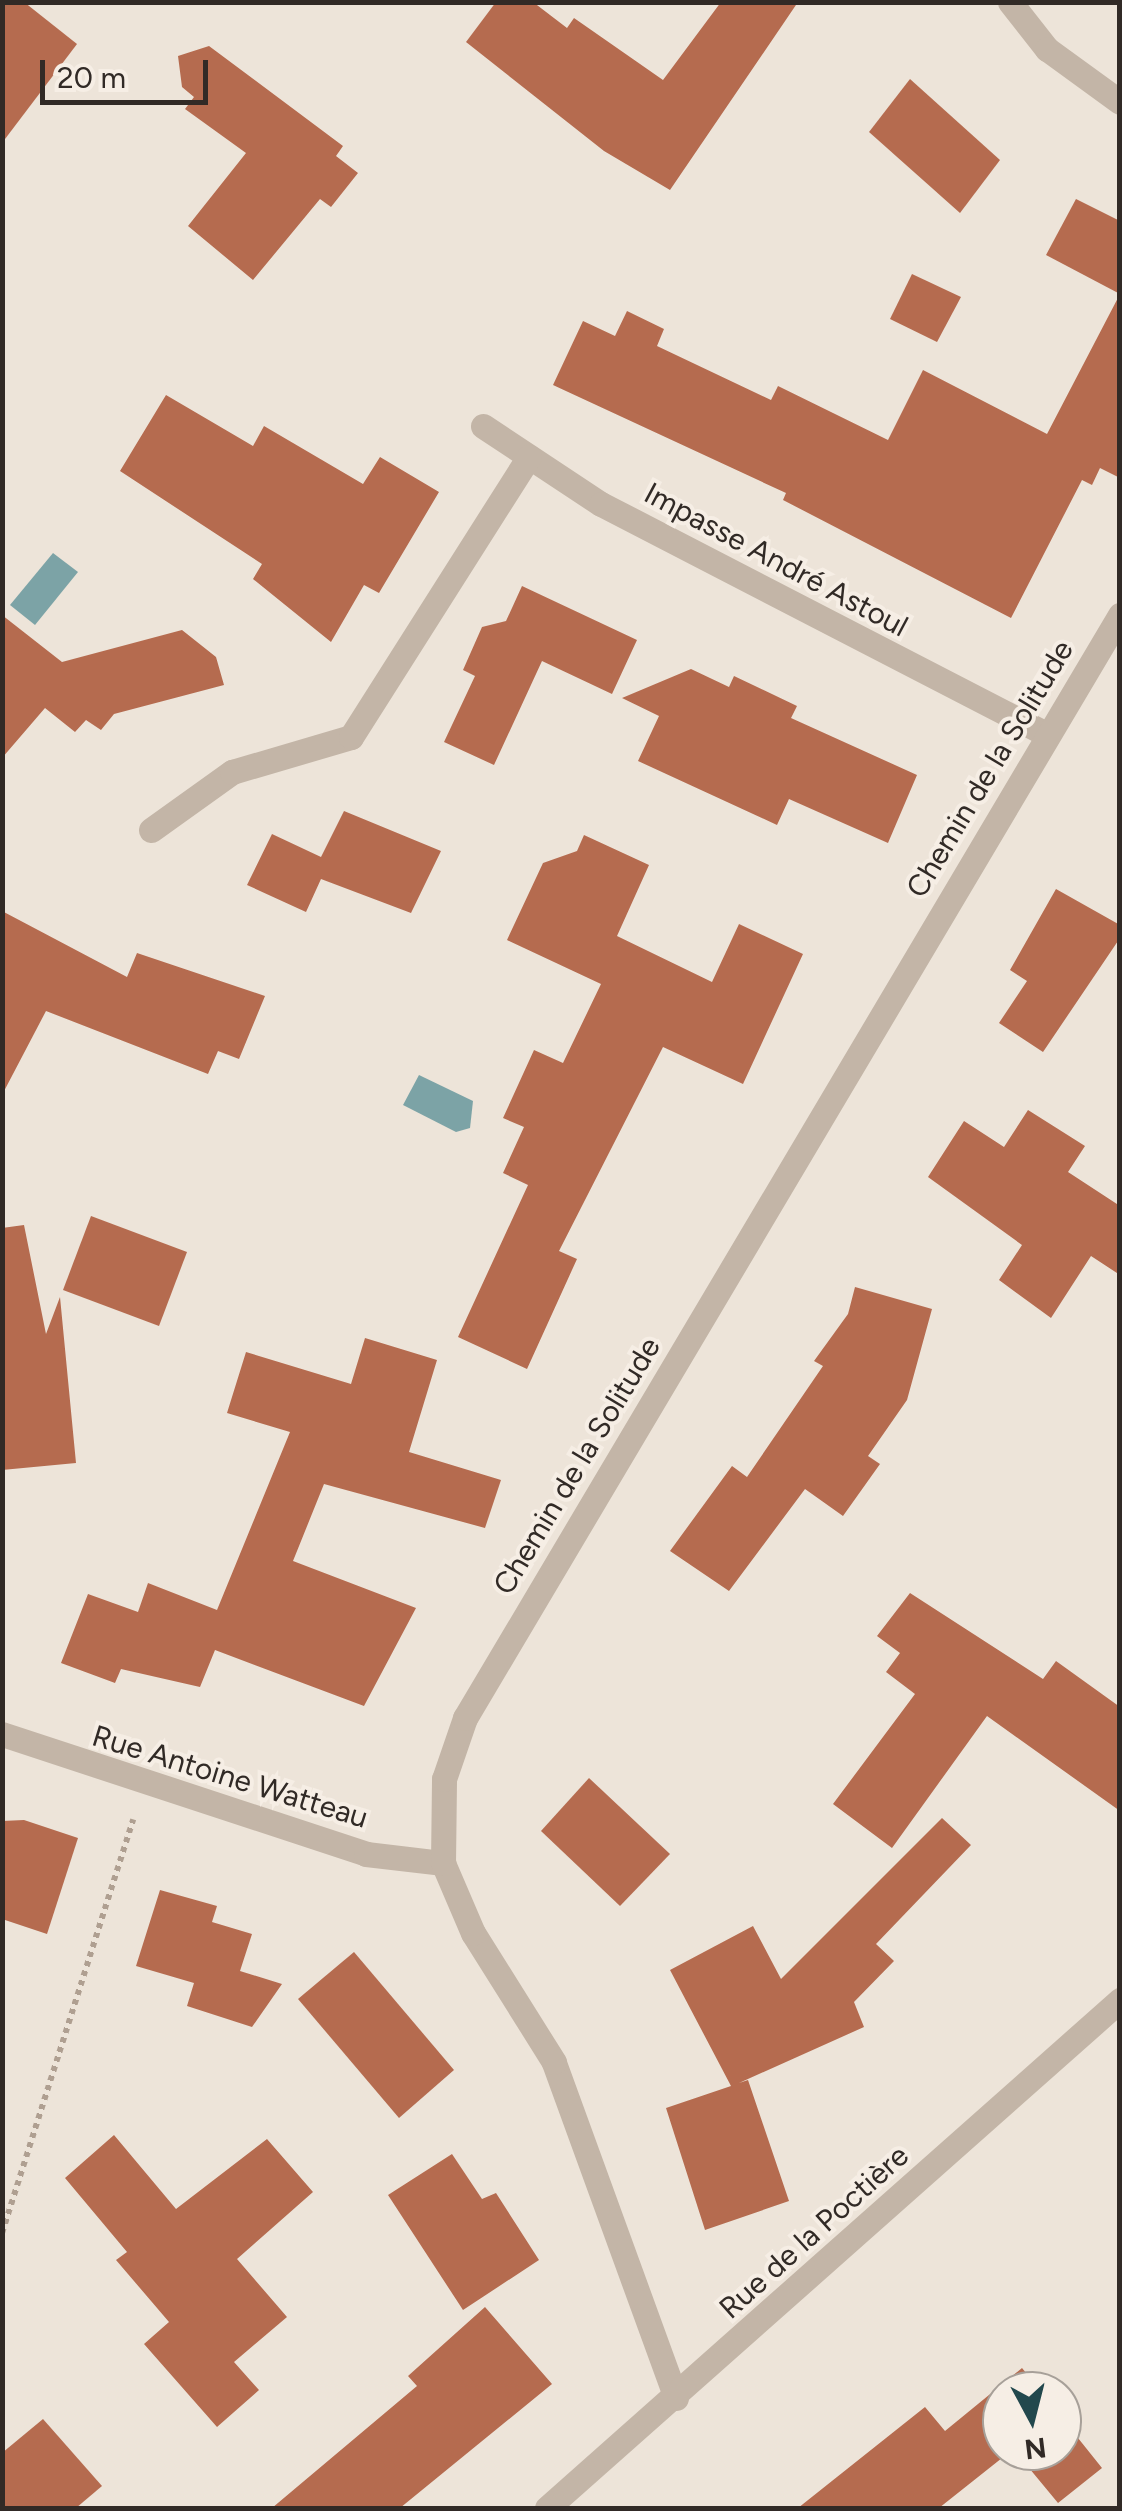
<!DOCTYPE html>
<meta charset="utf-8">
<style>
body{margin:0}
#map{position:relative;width:1122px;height:2511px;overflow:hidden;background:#ede4d9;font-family:Figtree,sans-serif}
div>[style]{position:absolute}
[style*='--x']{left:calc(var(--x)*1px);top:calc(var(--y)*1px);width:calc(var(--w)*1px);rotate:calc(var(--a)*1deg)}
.water>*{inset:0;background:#7ca3a6}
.building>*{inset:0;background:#b56b4f}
.path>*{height:6px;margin-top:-3px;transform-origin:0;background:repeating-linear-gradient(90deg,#af9f91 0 5px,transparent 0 10px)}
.minor>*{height:25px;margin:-12.5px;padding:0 12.5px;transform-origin:12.5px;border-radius:12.5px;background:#c3b5a7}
span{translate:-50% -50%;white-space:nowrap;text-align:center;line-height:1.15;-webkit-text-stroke:8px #f6eee5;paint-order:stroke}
.street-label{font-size:30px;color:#312a26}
.frame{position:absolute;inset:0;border:5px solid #312a26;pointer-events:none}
.north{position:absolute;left:982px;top:2371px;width:100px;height:100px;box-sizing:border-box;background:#f6eee5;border:2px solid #a7a099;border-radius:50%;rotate:173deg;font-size:28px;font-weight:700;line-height:40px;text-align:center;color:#312a26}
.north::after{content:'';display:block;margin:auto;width:35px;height:45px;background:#22484d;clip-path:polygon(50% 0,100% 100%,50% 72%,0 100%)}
.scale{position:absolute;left:40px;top:60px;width:168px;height:45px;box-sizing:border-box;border:5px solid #312a26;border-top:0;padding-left:12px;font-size:30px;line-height:35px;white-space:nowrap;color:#312a26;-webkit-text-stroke:8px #f6eee5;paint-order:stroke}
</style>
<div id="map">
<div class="water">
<i style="clip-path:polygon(53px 553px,78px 572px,35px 625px,10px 605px)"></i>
<i style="clip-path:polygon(419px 1075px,473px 1101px,470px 1128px,456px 1132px,403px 1105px)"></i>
</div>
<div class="building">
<i style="clip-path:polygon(2px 2px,24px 2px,77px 44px,2px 143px)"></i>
<i style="clip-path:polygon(496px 2px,533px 2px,567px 28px,574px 18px,663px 80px,721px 2px,798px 2px,670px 190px,604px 151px,466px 42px)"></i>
<i style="clip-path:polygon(209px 46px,343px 146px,336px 156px,358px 173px,331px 207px,320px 199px,253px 280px,188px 226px,246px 153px,185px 109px,194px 97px,182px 87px,178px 56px)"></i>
<i style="clip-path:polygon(910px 79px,1000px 160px,960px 213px,869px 132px)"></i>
<i style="clip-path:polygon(1076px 199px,1120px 221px,1120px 294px,1046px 255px)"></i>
<i style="clip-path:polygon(912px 274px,961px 297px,937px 342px,890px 319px)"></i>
<i style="clip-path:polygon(1120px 294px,1120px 478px,1100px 468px,1092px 485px,1082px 480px,1011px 618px,783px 500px,786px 493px,553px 385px,583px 321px,615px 336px,627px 311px,664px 329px,657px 346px,771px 400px,778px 386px,888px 440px,923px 370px,1047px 434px)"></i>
<i style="clip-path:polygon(166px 395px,253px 446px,264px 426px,363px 484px,380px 457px,439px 492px,379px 593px,364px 585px,331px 642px,253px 579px,262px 564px,120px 471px)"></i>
<i style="clip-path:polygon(522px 586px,637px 640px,612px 694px,542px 661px,494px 765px,444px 742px,475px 676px,463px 670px,482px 627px,506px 621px)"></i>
<i style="clip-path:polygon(2px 615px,62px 662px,182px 630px,216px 657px,224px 685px,114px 714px,101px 730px,86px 720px,75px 732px,45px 708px,2px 758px)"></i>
<i style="clip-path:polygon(691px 669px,729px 687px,734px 676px,797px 706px,791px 718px,917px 775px,888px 843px,789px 799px,777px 825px,638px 761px,659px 716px,622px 698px)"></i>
<i style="clip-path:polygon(344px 811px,441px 851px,411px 913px,321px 879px,306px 912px,247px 885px,272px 834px,321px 857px)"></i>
<i style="clip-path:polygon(584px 835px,649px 865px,617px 936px,712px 982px,739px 924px,803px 954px,743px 1084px,663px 1047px,559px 1251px,577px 1259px,527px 1369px,458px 1337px,528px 1185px,503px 1173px,524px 1127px,503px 1118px,534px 1050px,563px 1063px,601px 984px,507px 940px,543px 863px,577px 851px)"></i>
<i style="clip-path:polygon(1056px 889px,1120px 925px,1120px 938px,1043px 1052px,999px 1023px,1027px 981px,1010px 970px)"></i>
<i style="clip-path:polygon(2px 911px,127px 977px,137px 953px,265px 996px,239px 1059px,218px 1051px,208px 1074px,46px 1011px,2px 1095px)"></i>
<i style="clip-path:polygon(1028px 1110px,1085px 1146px,1068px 1172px,1120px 1206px,1120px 1275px,1091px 1256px,1051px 1318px,999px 1280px,1022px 1245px,928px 1177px,964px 1121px,1004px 1147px)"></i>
<i style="clip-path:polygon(91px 1216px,187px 1252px,159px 1326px,63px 1290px)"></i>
<i style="clip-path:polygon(24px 1225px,46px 1334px,60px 1297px,76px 1463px,2px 1470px,2px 1228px)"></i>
<i style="clip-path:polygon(855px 1287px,932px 1309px,907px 1400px,868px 1456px,880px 1464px,843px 1516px,805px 1489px,729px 1591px,670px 1551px,732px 1466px,747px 1477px,823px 1366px,814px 1361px,848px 1314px)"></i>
<i style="clip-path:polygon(365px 1338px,437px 1360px,409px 1452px,501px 1480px,485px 1528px,324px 1484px,293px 1561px,416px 1608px,364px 1706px,215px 1650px,200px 1687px,121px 1669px,115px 1683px,61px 1663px,88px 1594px,138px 1612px,148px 1583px,217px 1610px,290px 1432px,227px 1413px,246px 1352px,351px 1384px)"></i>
<i style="clip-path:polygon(910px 1593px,1043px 1679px,1056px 1661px,1120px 1707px,1120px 1811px,987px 1716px,892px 1848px,833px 1804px,915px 1694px,886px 1672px,900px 1653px,877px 1636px)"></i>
<i style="clip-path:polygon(589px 1778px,670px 1854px,620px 1906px,541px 1831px)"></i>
<i style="clip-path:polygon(942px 1818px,971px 1845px,876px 1944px,894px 1961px,854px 2002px,864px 2027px,739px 2083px,748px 2080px,789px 2201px,705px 2230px,666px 2108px,731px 2086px,670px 1970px,753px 1926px,781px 1979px)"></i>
<i style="clip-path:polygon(24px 1820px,78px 1838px,47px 1934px,2px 1919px,2px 1821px)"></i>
<i style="clip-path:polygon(160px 1890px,217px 1906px,212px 1922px,252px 1934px,240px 1971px,282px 1984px,252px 2027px,187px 2006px,194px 1983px,136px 1966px)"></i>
<i style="clip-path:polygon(354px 1952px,454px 2070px,399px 2118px,298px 1999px)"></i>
<i style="clip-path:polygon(114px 2135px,176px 2209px,267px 2139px,313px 2192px,237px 2259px,287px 2317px,234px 2362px,259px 2390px,217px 2427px,144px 2344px,169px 2322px,116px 2260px,127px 2252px,65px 2178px)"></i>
<i style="clip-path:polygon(452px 2154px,482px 2199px,496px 2193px,539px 2260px,463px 2310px,388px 2195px)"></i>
<i style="clip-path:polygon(485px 2307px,552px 2384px,400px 2508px,272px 2508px,417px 2386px,408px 2376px)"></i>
<i style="clip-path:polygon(1022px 2368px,1041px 2391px,1002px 2391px,1002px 2458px,939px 2508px,798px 2508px,925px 2407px,945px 2431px)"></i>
<i style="clip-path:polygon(1062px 2418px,1102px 2468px,1058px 2503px,1015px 2451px,1062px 2451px)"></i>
<i style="clip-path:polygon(43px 2419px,102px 2486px,76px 2508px,2px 2508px,2px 2453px)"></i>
</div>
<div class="path">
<i style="--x:2;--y:2233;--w:434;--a:-72.4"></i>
</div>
<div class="minor">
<i style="--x:1010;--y:2;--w:60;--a:51.8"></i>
<i style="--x:1047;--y:49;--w:90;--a:36"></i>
<i style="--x:483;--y:426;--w:141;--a:33.5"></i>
<i style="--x:601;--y:504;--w:503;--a:27.33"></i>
<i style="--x:151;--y:830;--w:100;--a:-35.6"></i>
<i style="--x:232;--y:772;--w:124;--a:-16.4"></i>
<i style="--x:351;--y:737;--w:332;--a:-57.6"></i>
<i style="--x:2;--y:1734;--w:383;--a:18.2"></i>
<i style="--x:366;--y:1854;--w:78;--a:6.7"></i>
<i style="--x:676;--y:2398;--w:357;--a:-110"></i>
<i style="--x:554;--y:2062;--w:152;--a:-122.1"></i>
<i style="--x:473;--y:1933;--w:76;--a:-113.2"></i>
<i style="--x:443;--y:1863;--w:84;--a:-89.3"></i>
<i style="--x:444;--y:1779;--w:65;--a:-71"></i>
<i style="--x:465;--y:1718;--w:1283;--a:-59.3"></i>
<i style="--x:547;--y:2508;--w:766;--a:-41.56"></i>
</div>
<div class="street-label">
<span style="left:776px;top:560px;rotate:28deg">Impasse André Astoul</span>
<span style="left:990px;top:769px;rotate:-59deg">Chemin de la Solitude</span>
<span style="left:577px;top:1466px;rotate:-59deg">Chemin de la Solitude</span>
<span style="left:230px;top:1777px;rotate:17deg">Rue Antoine Watteau</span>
<span style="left:814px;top:2232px;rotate:-42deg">Rue de la Poctière</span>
</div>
<div class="frame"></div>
<div class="north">N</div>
<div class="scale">20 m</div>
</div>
